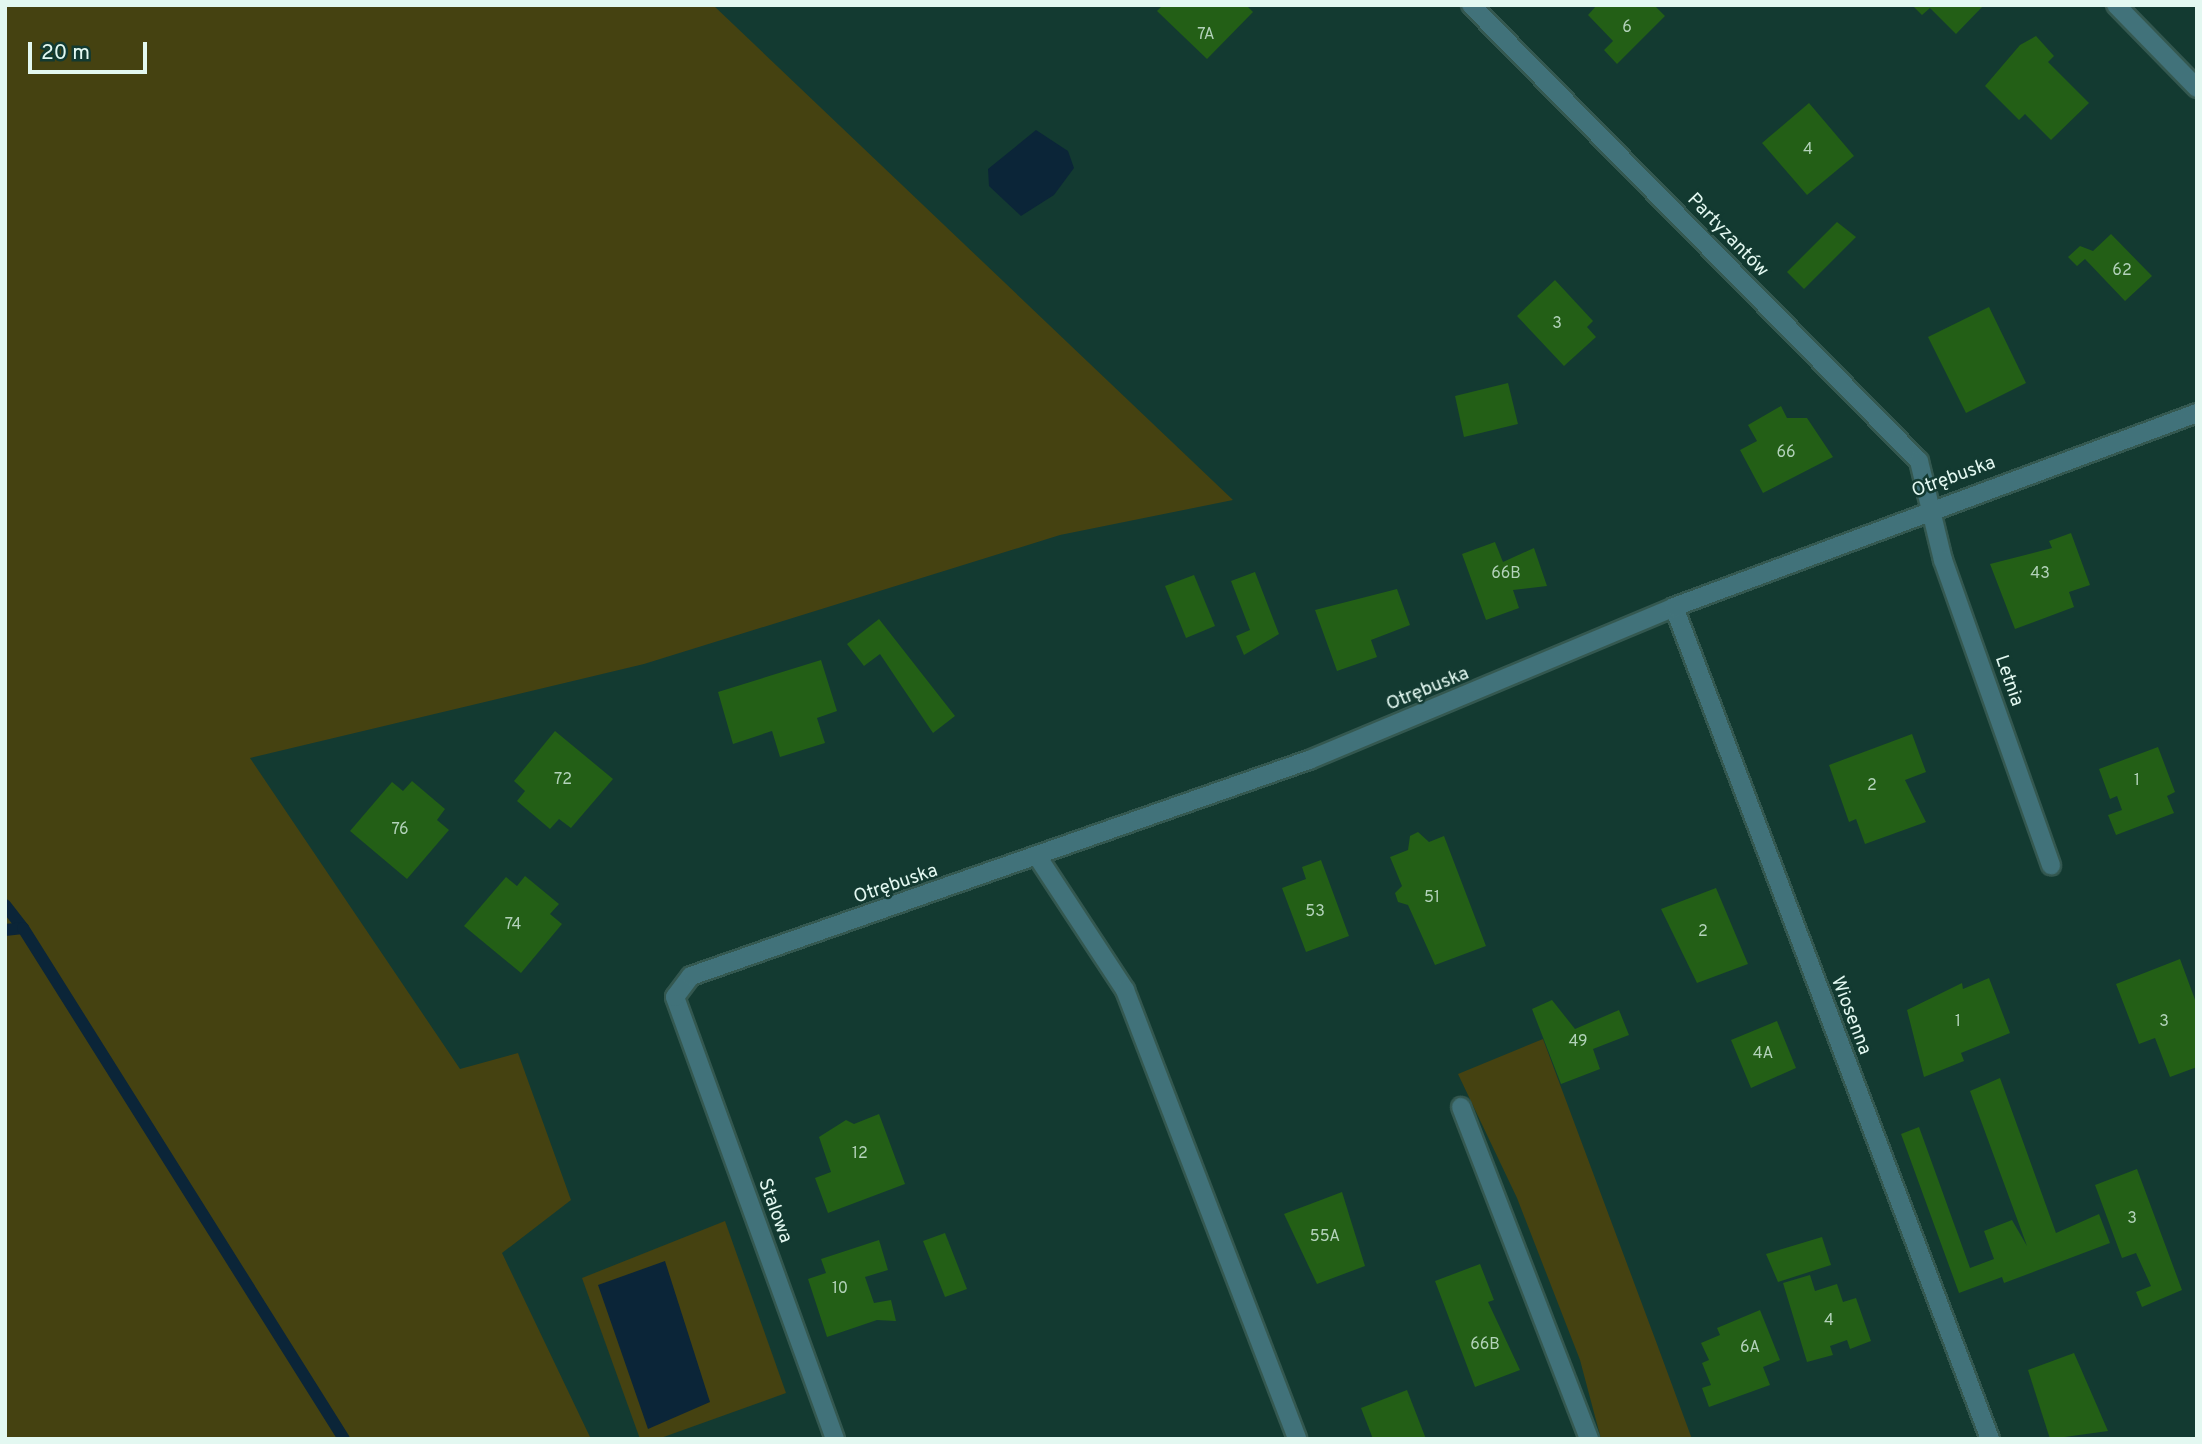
<!DOCTYPE html>
<meta charset="utf-8">
<style>
body{margin:0}
#map{position:relative;width:2202px;height:1444px;overflow:hidden;background:#133a31;font-family:Overpass,sans-serif}
div>[style]{position:absolute}
[style*='--x']{left:calc(var(--x)*1px);top:calc(var(--y)*1px);width:calc(var(--w)*1px);rotate:calc(var(--a)*1deg)}
.green>*{inset:0;background:#454211}
.water>*{inset:0;background:#0b2538}
.stream>*{height:12px;margin:-6px;padding:0 6px;transform-origin:6px;border-radius:6px;background:#0b2538}
.building>*{inset:0;background:#235f16}
.roads{filter:drop-shadow(2px 0 #345850) drop-shadow(-2px 0 #345850) drop-shadow(0 2px #345850) drop-shadow(0 -2px #345850)}
.lane>*{height:18px;margin:-9px;padding:0 9px;transform-origin:9px;border-radius:9px;background:#41727a}
.street>*{height:18px;margin:-9px;padding:0 9px;transform-origin:9px;border-radius:9px;background:#41727a}
span{translate:-50% -50%;white-space:nowrap;text-align:center;line-height:1.15;-webkit-text-stroke:5px #133a31;paint-order:stroke}
.number-label{font-size:16px;color:#b3d2ba}
.number-label span{-webkit-text-stroke-width:0}
.street-label{font-size:19px;color:#e3f8f1}
.frame{position:absolute;inset:0;border:7px solid #e3f8f1;pointer-events:none}
.scale{position:absolute;left:28px;top:42px;width:119px;height:32px;box-sizing:border-box;border:4px solid #e3f8f1;border-top:0;padding-left:9px;font-size:21px;line-height:24px;white-space:nowrap;color:#e3f8f1;-webkit-text-stroke:5px #133a31;paint-order:stroke}
</style>
<div id="map">
<div class="green">
<i style="clip-path:polygon(5px 5px,713px 5px,1233px 500px,1060px 535px,644px 664px,250px 758px,460px 1069px,518px 1053px,571px 1200px,502px 1253px,591px 1439px,5px 1439px)"></i>
<i style="clip-path:polygon(1543px 1039px,1654px 1336px,1692px 1439px,1601px 1439px,1580px 1360px,1517px 1198px,1458px 1074px)"></i>
<i style="clip-path:polygon(725px 1221px,786px 1393px,658px 1439px,640px 1439px,582px 1278px)"></i>
</div>
<div class="water">
<i style="clip-path:polygon(1036px 130px,1068px 151px,1074px 168px,1054px 195px,1021px 216px,989px 186px,988px 169px)"></i>
<i style="clip-path:polygon(665px 1261px,710px 1402px,648px 1429px,598px 1285px)"></i>
</div>
<div class="stream">
<i style="--x:5;--y:905;--w:29;--a:52"></i>
<i style="--x:5;--y:930;--w:18;--a:-6"></i>
<i style="--x:23;--y:928;--w:603;--a:57.86"></i>
</div>
<div class="building">
<i style="clip-path:polygon(1163px 5px,1246px 5px,1253px 12px,1207px 59px,1157px 11px)"></i>
<i style="clip-path:polygon(1597px 5px,1654px 5px,1665px 16px,1617px 64px,1604px 50px,1613px 41px,1588px 15px)"></i>
<i style="clip-path:polygon(1912px 5px,1984px 5px,1956px 34px,1930px 8px,1922px 15px)"></i>
<i style="clip-path:polygon(2036px 36px,2054px 56px,2048px 62px,2089px 103px,2051px 140px,2025px 114px,2019px 120px,1985px 86px,2020px 45px)"></i>
<i style="clip-path:polygon(1809px 103px,1854px 156px,1807px 195px,1762px 143px)"></i>
<i style="clip-path:polygon(1837px 222px,1856px 237px,1804px 289px,1787px 272px)"></i>
<i style="clip-path:polygon(2111px 234px,2152px 276px,2125px 301px,2085px 259px,2077px 266px,2068px 257px,2080px 246px,2093px 251px)"></i>
<i style="clip-path:polygon(1555px 280px,1593px 321px,1587px 327px,1596px 337px,1564px 366px,1517px 316px)"></i>
<i style="clip-path:polygon(1989px 307px,2026px 383px,1966px 413px,1928px 337px)"></i>
<i style="clip-path:polygon(1508px 383px,1518px 424px,1464px 437px,1455px 396px)"></i>
<i style="clip-path:polygon(1781px 406px,1787px 418px,1807px 418px,1833px 457px,1763px 493px,1740px 450px,1757px 441px,1748px 425px)"></i>
<i style="clip-path:polygon(2071px 533px,2090px 585px,2069px 592px,2074px 607px,2015px 629px,1990px 564px,2052px 548px,2049px 541px)"></i>
<i style="clip-path:polygon(1495px 542px,1503px 562px,1534px 548px,1547px 586px,1513px 590px,1519px 608px,1486px 620px,1462px 554px)"></i>
<i style="clip-path:polygon(1255px 572px,1279px 634px,1244px 655px,1236px 636px,1250px 630px,1231px 581px)"></i>
<i style="clip-path:polygon(1194px 575px,1215px 626px,1186px 638px,1165px 586px)"></i>
<i style="clip-path:polygon(1397px 589px,1410px 625px,1371px 640px,1377px 657px,1337px 671px,1315px 610px)"></i>
<i style="clip-path:polygon(879px 619px,955px 716px,933px 733px,880px 654px,864px 666px,847px 644px)"></i>
<i style="clip-path:polygon(821px 660px,837px 711px,817px 718px,825px 743px,780px 757px,772px 731px,733px 744px,718px 692px)"></i>
<i style="clip-path:polygon(555px 731px,613px 779px,571px 828px,559px 819px,550px 829px,517px 801px,525px 791px,514px 781px)"></i>
<i style="clip-path:polygon(1912px 734px,1926px 772px,1905px 780px,1926px 822px,1865px 844px,1856px 819px,1849px 822px,1829px 765px)"></i>
<i style="clip-path:polygon(2158px 747px,2175px 792px,2167px 796px,2174px 813px,2116px 835px,2108px 815px,2122px 810px,2117px 796px,2110px 799px,2099px 769px)"></i>
<i style="clip-path:polygon(412px 781px,445px 809px,437px 820px,449px 830px,407px 879px,350px 831px,392px 782px,403px 791px)"></i>
<i style="clip-path:polygon(1418px 832px,1429px 842px,1444px 836px,1486px 946px,1435px 965px,1408px 905px,1398px 902px,1395px 893px,1402px 886px,1390px 857px,1408px 850px,1410px 836px)"></i>
<i style="clip-path:polygon(1321px 860px,1349px 936px,1306px 952px,1282px 888px,1306px 879px,1302px 867px)"></i>
<i style="clip-path:polygon(525px 876px,559px 904px,550px 914px,562px 924px,521px 973px,464px 926px,506px 877px,517px 886px)"></i>
<i style="clip-path:polygon(1716px 888px,1748px 964px,1697px 983px,1661px 909px)"></i>
<i style="clip-path:polygon(2180px 959px,2197px 1005px,2197px 1067px,2170px 1077px,2155px 1038px,2139px 1044px,2116px 984px)"></i>
<i style="clip-path:polygon(1989px 978px,2010px 1033px,1961px 1053px,1964px 1061px,1924px 1077px,1907px 1010px,1962px 983px,1963px 989px)"></i>
<i style="clip-path:polygon(1552px 1000px,1575px 1029px,1619px 1010px,1629px 1035px,1593px 1049px,1600px 1069px,1561px 1084px,1532px 1009px)"></i>
<i style="clip-path:polygon(1777px 1021px,1796px 1068px,1751px 1088px,1731px 1040px)"></i>
<i style="clip-path:polygon(2000px 1078px,2056px 1233px,2099px 1214px,2110px 1243px,2004px 1283px,2002px 1277px,1959px 1293px,1901px 1134px,1919px 1127px,1970px 1268px,1994px 1259px,1984px 1231px,2012px 1220px,2027px 1246px,1970px 1091px)"></i>
<i style="clip-path:polygon(879px 1114px,905px 1184px,828px 1213px,815px 1178px,831px 1172px,819px 1137px,846px 1120px,854px 1124px)"></i>
<i style="clip-path:polygon(2137px 1169px,2182px 1290px,2142px 1307px,2136px 1292px,2151px 1286px,2136px 1253px,2122px 1258px,2095px 1185px)"></i>
<i style="clip-path:polygon(1342px 1192px,1365px 1266px,1317px 1284px,1284px 1214px)"></i>
<i style="clip-path:polygon(945px 1233px,967px 1289px,945px 1297px,923px 1241px)"></i>
<i style="clip-path:polygon(1822px 1237px,1831px 1265px,1778px 1282px,1766px 1254px)"></i>
<i style="clip-path:polygon(879px 1240px,888px 1270px,865px 1277px,874px 1303px,891px 1300px,896px 1321px,877px 1320px,827px 1337px,808px 1279px,826px 1273px,821px 1259px)"></i>
<i style="clip-path:polygon(1480px 1264px,1494px 1300px,1488px 1302px,1520px 1370px,1475px 1387px,1435px 1281px)"></i>
<i style="clip-path:polygon(1810px 1275px,1815px 1291px,1837px 1284px,1843px 1302px,1856px 1298px,1871px 1341px,1850px 1349px,1847px 1340px,1830px 1346px,1833px 1355px,1807px 1362px,1783px 1283px)"></i>
<i style="clip-path:polygon(1760px 1310px,1780px 1360px,1763px 1367px,1770px 1385px,1709px 1407px,1702px 1388px,1711px 1385px,1702px 1363px,1709px 1360px,1701px 1343px,1720px 1335px,1717px 1328px)"></i>
<i style="clip-path:polygon(2074px 1353px,2108px 1431px,2050px 1439px,2028px 1370px)"></i>
<i style="clip-path:polygon(1407px 1390px,1426px 1439px,1373px 1439px,1361px 1408px)"></i>
</div>
<div class="roads">
<div class="lane">
<i style="--x:1039;--y:859;--w:157;--a:56.7"></i>
<i style="--x:1125;--y:990;--w:481;--a:69"></i>
<i style="--x:1461;--y:1107;--w:356;--a:68.9"></i>
</div>
<div class="street">
<i style="--x:1471;--y:5;--w:639;--a:45.51"></i>
<i style="--x:1919;--y:461;--w:102;--a:76.4"></i>
<i style="--x:1943;--y:560;--w:324;--a:70.5"></i>
<i style="--x:2116;--y:5;--w:116;--a:45.7"></i>
<i style="--x:1674;--y:607;--w:890;--a:69.2"></i>
<i style="--x:835;--y:1439;--w:470;--a:-109.9"></i>
<i style="--x:675;--y:997;--w:26;--a:-53"></i>
<i style="--x:691;--y:976;--w:655;--a:-19.27"></i>
<i style="--x:1309;--y:760;--w:396;--a:-22.7"></i>
<i style="--x:1674;--y:607;--w:558;--a:-20.35"></i>
</div>
</div>
<div class="number-label">
<span style="left:1627px;top:28px">6</span>
<span style="left:1206px;top:35px">7A</span>
<span style="left:1808px;top:150px">4</span>
<span style="left:2122px;top:271px">62</span>
<span style="left:1557px;top:324px">3</span>
<span style="left:1786px;top:453px">66</span>
<span style="left:1506px;top:574px">66B</span>
<span style="left:2040px;top:574px">43</span>
<span style="left:563px;top:780px">72</span>
<span style="left:2137px;top:781px">1</span>
<span style="left:1872px;top:786px">2</span>
<span style="left:400px;top:830px">76</span>
<span style="left:1432px;top:898px">51</span>
<span style="left:1315px;top:912px">53</span>
<span style="left:513px;top:925px">74</span>
<span style="left:1703px;top:932px">2</span>
<span style="left:1958px;top:1022px">1</span>
<span style="left:2164px;top:1022px">3</span>
<span style="left:1578px;top:1042px">49</span>
<span style="left:1763px;top:1054px">4A</span>
<span style="left:860px;top:1154px">12</span>
<span style="left:2132px;top:1219px">3</span>
<span style="left:1325px;top:1237px">55A</span>
<span style="left:840px;top:1289px">10</span>
<span style="left:1829px;top:1321px">4</span>
<span style="left:1485px;top:1345px">66B</span>
<span style="left:1750px;top:1348px">6A</span>
</div>
<div class="street-label">
<span style="left:1727px;top:236px;rotate:46deg">Partyzantów</span>
<span style="left:1954px;top:478px;rotate:-20deg">Otrębuska</span>
<span style="left:2008px;top:681px;rotate:71deg">Letnia</span>
<span style="left:1428px;top:690px;rotate:-22deg">Otrębuska</span>
<span style="left:896px;top:885px;rotate:-19deg">Otrębuska</span>
<span style="left:1850px;top:1016px;rotate:69deg">Wiosenna</span>
<span style="left:774px;top:1211px;rotate:70deg">Stalowa</span>
</div>
<div class="frame"></div>
<div class="scale">20 m</div>
</div>
